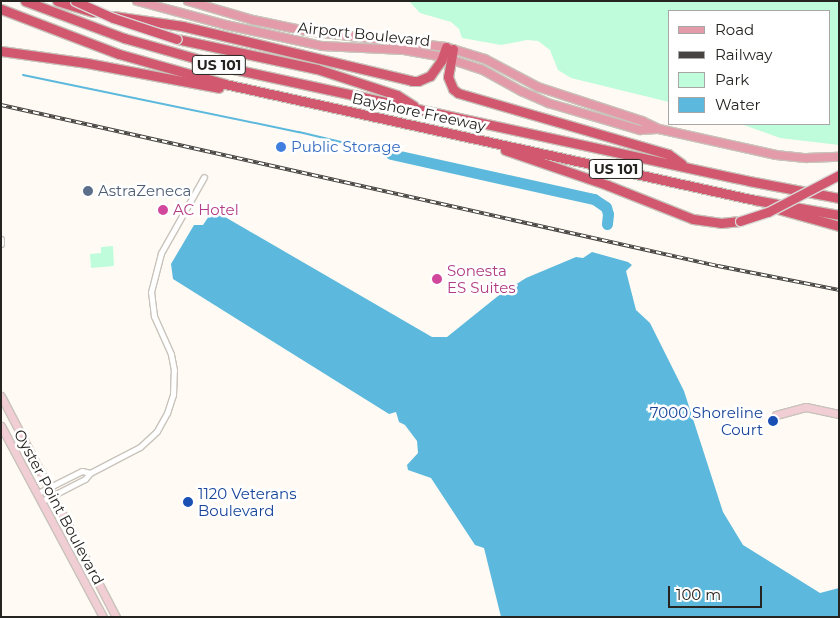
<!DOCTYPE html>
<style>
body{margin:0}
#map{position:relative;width:840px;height:618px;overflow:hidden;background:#fffbf4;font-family:Montserrat,sans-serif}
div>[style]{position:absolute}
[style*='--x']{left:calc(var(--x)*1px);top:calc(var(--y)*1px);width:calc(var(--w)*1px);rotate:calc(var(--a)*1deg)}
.green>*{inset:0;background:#bffcdb}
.water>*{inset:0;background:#5cb8dc}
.stream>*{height:2px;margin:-1px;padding:0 1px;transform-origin:1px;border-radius:1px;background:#5cb8dc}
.river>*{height:11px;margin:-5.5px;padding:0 5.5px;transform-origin:5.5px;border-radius:5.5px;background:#5cb8dc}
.roads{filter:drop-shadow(1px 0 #c8c3bb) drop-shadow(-1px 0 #c8c3bb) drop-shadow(0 1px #c8c3bb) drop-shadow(0 -1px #c8c3bb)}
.street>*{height:5px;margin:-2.5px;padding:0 2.5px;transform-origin:2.5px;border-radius:2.5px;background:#fff}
.secondary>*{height:7px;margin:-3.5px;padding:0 3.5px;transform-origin:3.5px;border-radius:3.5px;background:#f1cdd4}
.primary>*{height:8px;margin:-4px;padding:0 4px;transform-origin:4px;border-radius:4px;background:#e39ba9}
.highway>*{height:9px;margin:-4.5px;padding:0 4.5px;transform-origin:4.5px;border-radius:4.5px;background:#d1586f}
.rail>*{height:4px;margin-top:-2px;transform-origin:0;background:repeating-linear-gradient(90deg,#fff 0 5.5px,#464340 0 11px);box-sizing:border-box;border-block:1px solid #464340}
.bridges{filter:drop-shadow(1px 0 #d8d8d7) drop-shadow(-1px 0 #d8d8d7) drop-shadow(0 1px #d8d8d7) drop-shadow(0 -1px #d8d8d7)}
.highway-bridge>*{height:9px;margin:-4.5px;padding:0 4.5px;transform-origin:4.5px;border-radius:4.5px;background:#d1586f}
.dots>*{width:14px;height:14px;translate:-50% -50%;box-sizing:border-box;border:2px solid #fff;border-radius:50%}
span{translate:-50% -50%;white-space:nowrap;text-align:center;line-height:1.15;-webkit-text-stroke:5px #fff;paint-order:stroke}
.shield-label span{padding:1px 4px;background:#fff;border:1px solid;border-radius:4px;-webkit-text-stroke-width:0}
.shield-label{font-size:14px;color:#262421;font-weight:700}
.street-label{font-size:15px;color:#262421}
.shop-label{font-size:15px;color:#366cbe}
.left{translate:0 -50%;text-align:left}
.service-label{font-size:15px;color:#4e5e75}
.hotel-label{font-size:15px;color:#b23c85}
.transit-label{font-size:15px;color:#164399}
.right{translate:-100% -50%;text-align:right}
.frame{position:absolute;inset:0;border:2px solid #262421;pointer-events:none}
.legend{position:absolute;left:668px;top:10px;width:162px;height:115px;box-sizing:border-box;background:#fff;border:1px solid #a8a7a6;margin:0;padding:6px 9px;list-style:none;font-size:15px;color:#262421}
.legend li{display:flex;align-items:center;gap:10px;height:25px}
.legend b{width:25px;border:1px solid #a8a7a6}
.scale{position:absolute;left:668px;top:586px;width:94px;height:22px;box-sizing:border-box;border:2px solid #262421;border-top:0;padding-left:6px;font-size:15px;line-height:18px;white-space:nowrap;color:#262421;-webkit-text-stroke:4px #fff;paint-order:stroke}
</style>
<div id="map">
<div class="green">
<i style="clip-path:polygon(409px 1px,839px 1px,839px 145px,780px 138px,741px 124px,829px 124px,829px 11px,669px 11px,669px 102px,571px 78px,558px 70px,550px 50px,538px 41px,527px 40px,501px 45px,462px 38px,459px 29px,451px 22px,420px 13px)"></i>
<i style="clip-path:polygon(113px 246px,114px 266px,91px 268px,90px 254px,101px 253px,101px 247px)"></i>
</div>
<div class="water">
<i style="clip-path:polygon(213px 210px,432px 337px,447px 337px,498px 296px,526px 278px,576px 257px,583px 258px,592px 252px,628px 262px,632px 265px,626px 271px,636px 310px,650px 323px,684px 391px,723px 512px,743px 545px,820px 593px,839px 588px,839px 617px,501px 617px,484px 548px,475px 545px,431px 478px,408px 470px,407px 465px,418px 453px,417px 441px,405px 425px,399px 422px,396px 412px,389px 414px,173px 279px,171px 264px,194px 225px,203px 225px)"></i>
</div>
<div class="stream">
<i style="--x:23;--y:75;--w:282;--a:11.7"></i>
<i style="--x:299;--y:132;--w:95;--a:13.4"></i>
</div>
<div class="river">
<i style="--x:391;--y:154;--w:208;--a:12.5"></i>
<i style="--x:594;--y:199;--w:14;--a:34"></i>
<i style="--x:606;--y:207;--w:7;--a:74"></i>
<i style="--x:608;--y:214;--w:10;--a:96"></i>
</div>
<div class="roads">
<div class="street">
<i style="--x:1;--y:239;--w:5;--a:90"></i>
<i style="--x:38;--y:493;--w:49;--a:-26.6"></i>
<i style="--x:82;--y:471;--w:8;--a:14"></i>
<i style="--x:42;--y:501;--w:48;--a:-27.1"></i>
<i style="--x:85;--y:479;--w:8;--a:-50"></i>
<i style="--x:90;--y:473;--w:56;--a:-27.5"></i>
<i style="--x:140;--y:447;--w:23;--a:-43"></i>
<i style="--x:157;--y:431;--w:21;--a:-61"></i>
<i style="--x:167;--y:413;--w:19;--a:-72"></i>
<i style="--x:173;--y:395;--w:25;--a:-88"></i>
<i style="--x:174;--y:370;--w:16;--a:-101"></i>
<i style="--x:171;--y:354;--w:42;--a:-114.1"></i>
<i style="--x:154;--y:316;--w:24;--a:-97"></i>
<i style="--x:151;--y:292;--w:40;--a:-75.6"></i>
<i style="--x:161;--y:253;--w:87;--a:-60.5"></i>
</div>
<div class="secondary">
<i style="--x:1;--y:396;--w:249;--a:62.5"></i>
<i style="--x:776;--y:415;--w:31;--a:-15"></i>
<i style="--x:806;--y:407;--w:34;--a:12"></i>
<i style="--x:1;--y:426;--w:217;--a:61.9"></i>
</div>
<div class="primary">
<i style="--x:137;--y:1;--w:92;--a:15.1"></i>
<i style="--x:226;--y:25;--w:98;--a:12.3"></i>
<i style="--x:322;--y:46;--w:82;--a:2.8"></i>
<i style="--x:404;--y:50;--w:40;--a:10"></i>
<i style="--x:443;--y:57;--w:40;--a:18"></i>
<i style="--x:481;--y:69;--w:46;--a:28.8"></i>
<i style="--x:521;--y:91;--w:30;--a:24"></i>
<i style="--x:548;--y:103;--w:96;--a:16.4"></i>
<i style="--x:640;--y:130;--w:17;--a:-3"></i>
<i style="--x:188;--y:1;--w:68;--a:16.3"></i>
<i style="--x:253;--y:20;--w:54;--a:11.7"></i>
<i style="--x:306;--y:31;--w:141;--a:6.5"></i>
<i style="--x:446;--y:47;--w:41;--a:17.1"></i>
<i style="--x:485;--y:59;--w:60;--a:27.8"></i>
<i style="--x:538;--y:87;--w:109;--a:18.1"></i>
<i style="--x:642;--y:121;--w:19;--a:25"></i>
<i style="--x:659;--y:129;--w:120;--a:12.5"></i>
<i style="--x:776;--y:155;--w:30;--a:6"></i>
<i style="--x:806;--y:158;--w:33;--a:-2"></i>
</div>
<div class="highway">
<i style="--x:25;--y:1;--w:106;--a:20.5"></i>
<i style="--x:124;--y:38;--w:109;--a:15.9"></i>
<i style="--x:229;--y:68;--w:532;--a:12.26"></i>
<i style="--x:749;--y:181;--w:92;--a:10.7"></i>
<i style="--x:57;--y:1;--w:38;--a:17"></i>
<i style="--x:1;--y:9;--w:126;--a:20.9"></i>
<i style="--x:119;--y:54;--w:110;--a:15.8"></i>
<i style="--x:225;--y:84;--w:543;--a:12.35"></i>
<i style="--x:755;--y:200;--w:85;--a:10.1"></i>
<i style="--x:113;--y:16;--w:70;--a:8.2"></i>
<i style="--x:182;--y:26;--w:236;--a:13.4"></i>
<i style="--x:412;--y:81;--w:6;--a:0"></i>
<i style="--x:418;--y:81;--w:13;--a:-23"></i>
<i style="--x:430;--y:76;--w:19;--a:-54"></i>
<i style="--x:441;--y:61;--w:15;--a:-70"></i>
<i style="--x:177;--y:39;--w:143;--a:12.1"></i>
<i style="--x:317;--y:69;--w:84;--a:18"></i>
<i style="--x:397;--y:95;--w:20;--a:33"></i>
<i style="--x:453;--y:49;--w:28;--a:100"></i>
<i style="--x:448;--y:77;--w:13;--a:67"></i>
<i style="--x:453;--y:89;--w:6;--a:39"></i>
<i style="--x:458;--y:93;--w:219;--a:16.2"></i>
<i style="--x:668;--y:154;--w:17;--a:36"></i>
<i style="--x:1;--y:51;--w:87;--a:7.9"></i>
<i style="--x:87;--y:63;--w:134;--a:10.7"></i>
<i style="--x:505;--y:150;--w:108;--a:18.9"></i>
<i style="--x:607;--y:185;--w:92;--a:21.6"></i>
<i style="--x:693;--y:219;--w:28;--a:8"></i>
<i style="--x:721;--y:223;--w:19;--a:-6"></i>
<i style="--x:774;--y:208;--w:67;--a:15.5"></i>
</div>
</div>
<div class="rail">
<i style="--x:1;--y:105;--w:735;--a:12.66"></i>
<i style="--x:718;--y:266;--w:123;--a:11.2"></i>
</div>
<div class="bridges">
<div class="highway-bridge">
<i style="--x:75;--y:1;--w:42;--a:24.1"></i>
<i style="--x:113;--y:18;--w:67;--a:18.2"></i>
<i style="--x:740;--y:221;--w:29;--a:-18"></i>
<i style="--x:768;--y:212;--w:80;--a:-27.5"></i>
</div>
</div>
<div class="dots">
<i style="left:281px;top:147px;background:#3f7fe0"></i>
<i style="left:88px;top:191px;background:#5c6f8a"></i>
<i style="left:163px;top:210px;background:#d1479c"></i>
<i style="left:437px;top:279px;background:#d1479c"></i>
<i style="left:773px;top:421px;background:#1a4fb4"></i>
<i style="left:188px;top:502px;background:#1a4fb4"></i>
</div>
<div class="shield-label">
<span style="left:219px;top:65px">US 101</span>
<span style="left:616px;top:169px">US 101</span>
</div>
<div class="street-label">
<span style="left:364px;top:34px;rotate:6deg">Airport Boulevard</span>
<span style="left:419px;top:112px;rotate:12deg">Bayshore Freeway</span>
<span style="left:59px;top:507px;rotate:62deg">Oyster Point Boulevard</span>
</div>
<div class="shop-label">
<span class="left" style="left:291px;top:147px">Public Storage</span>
</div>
<div class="service-label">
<span class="left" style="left:98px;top:191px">AstraZeneca</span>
</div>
<div class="hotel-label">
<span class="left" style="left:173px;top:210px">AC Hotel</span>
<span class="left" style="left:447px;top:279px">Sonesta<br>ES Suites</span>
</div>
<div class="transit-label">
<span class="right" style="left:763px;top:421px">7000 Shoreline<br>Court</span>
<span class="left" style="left:198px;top:502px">1120 Veterans<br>Boulevard</span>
</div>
<div class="frame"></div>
<ul class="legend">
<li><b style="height:6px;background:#e39ba9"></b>Road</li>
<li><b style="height:6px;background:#464340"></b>Railway</li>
<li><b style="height:14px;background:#bffcdb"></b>Park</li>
<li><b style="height:14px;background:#5cb8dc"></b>Water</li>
</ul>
<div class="scale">100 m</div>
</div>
